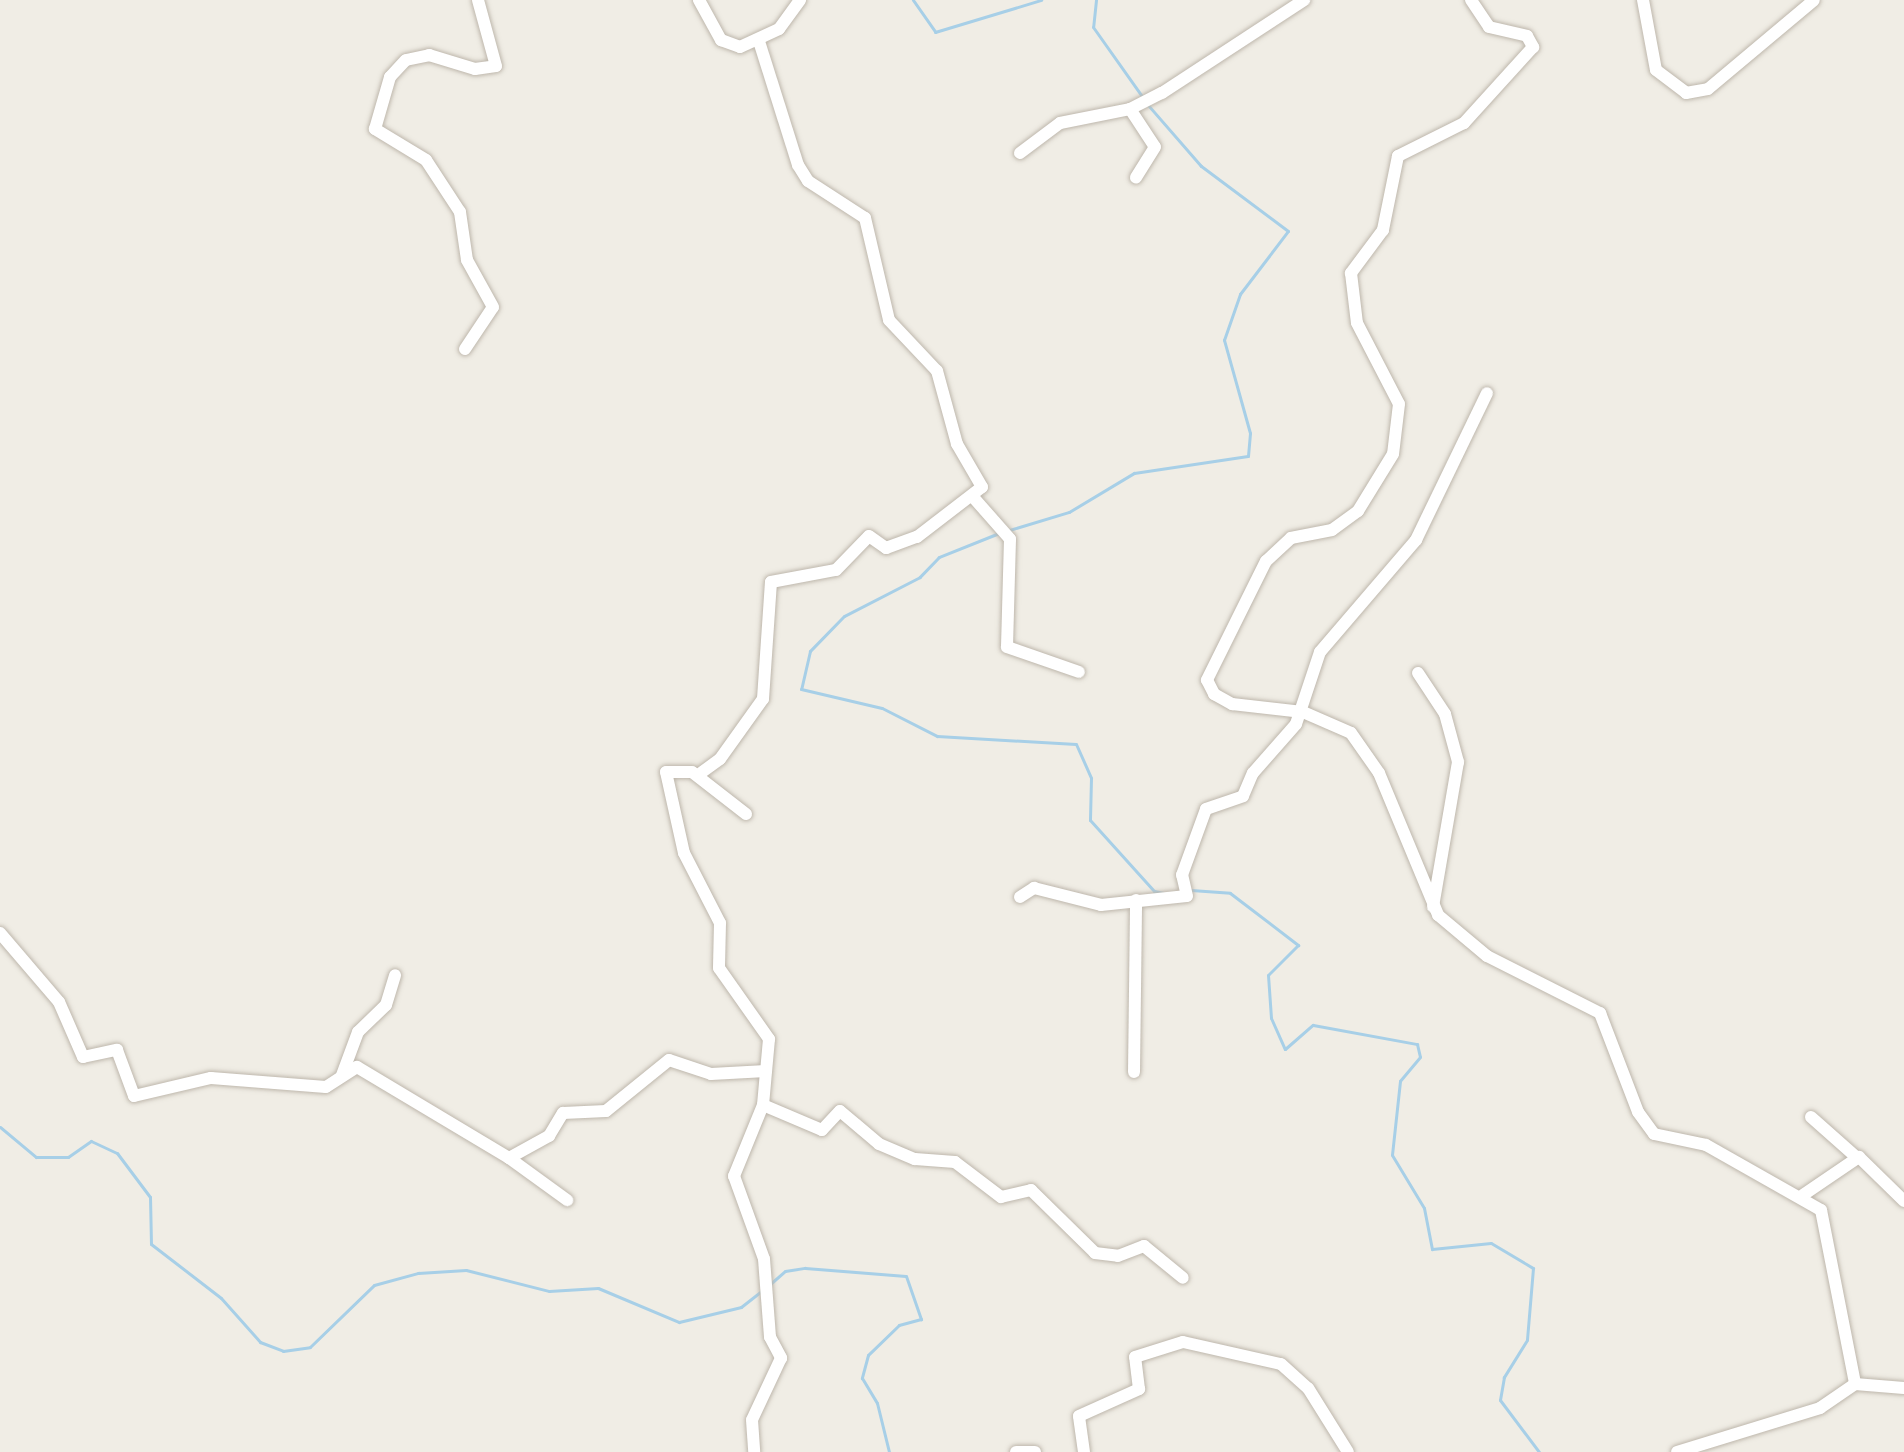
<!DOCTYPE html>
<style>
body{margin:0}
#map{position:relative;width:1904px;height:1452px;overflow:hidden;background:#f0ede5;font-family:Figtree,sans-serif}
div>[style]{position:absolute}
.stream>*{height:3px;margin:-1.5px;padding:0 1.5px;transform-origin:1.5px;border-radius:1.5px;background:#a7cfe7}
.roads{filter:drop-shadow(0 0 2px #beb7ac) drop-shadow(0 0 2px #beb7ac)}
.minor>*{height:12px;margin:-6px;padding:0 6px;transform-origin:6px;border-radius:6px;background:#fff}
span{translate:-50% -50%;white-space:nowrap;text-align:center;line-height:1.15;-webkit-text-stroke:6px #fff;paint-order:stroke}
</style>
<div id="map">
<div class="stream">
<div style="left:913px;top:0;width:39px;rotate:55deg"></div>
<div style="left:935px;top:32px;width:111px;rotate:-16.8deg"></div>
<div style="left:1096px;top:0;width:27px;rotate:96deg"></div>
<div style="left:1093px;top:27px;width:88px;rotate:54.7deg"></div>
<div style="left:1006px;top:531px;width:66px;rotate:-16.8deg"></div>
<div style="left:1069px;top:512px;width:76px;rotate:-31deg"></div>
<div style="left:1134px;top:473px;width:115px;rotate:-8.5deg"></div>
<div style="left:1248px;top:456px;width:23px;rotate:-85deg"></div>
<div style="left:1250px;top:433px;width:97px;rotate:-105.6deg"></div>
<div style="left:1224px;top:340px;width:49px;rotate:-70.8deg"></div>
<div style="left:1240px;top:294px;width:79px;rotate:-52.7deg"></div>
<div style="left:1288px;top:231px;width:109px;rotate:-143.2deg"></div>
<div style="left:1201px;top:166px;width:81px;rotate:-131deg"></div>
<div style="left:999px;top:533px;width:65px;rotate:158.2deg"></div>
<div style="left:939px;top:557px;width:28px;rotate:134deg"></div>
<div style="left:920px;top:577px;width:85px;rotate:152.8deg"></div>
<div style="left:844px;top:616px;width:49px;rotate:134.2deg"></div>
<div style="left:810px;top:651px;width:39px;rotate:103deg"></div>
<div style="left:801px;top:689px;width:83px;rotate:13.2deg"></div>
<div style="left:882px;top:708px;width:62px;rotate:27deg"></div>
<div style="left:937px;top:736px;width:139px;rotate:3.3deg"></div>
<div style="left:1076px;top:744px;width:37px;rotate:66deg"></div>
<div style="left:1091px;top:778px;width:42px;rotate:91.4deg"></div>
<div style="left:1090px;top:820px;width:96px;rotate:48deg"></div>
<div style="left:1154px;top:891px;width:10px;rotate:11deg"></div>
<div style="left:1191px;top:890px;width:39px;rotate:4deg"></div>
<div style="left:1230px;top:893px;width:86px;rotate:37.4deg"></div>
<div style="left:1298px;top:945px;width:42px;rotate:135deg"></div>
<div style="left:1268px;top:975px;width:43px;rotate:86deg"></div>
<div style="left:1271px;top:1018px;width:34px;rotate:66deg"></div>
<div style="left:1285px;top:1049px;width:37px;rotate:-41deg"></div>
<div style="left:1313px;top:1025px;width:106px;rotate:10.4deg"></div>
<div style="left:1417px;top:1044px;width:13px;rotate:77deg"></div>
<div style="left:1420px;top:1057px;width:31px;rotate:130deg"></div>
<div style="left:1400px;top:1081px;width:74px;rotate:96.2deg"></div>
<div style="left:1392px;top:1155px;width:62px;rotate:58.9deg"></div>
<div style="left:1424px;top:1208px;width:42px;rotate:79deg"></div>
<div style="left:1432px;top:1249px;width:59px;rotate:-5.8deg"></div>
<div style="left:1491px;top:1243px;width:49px;rotate:30.8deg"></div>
<div style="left:1533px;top:1268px;width:72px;rotate:94.8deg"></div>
<div style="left:1527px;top:1340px;width:44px;rotate:121.9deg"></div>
<div style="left:1504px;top:1377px;width:23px;rotate:100deg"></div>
<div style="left:1500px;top:1400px;width:65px;rotate:53.1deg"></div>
<div style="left:0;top:1127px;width:47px;rotate:39.8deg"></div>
<div style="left:36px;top:1157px;width:32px"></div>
<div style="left:68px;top:1157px;width:28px;rotate:-35deg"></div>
<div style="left:91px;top:1141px;width:29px;rotate:25deg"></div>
<div style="left:117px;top:1153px;width:55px;rotate:53.1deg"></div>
<div style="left:150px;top:1197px;width:47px;rotate:88.8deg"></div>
<div style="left:151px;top:1244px;width:88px;rotate:37.6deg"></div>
<div style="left:221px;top:1298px;width:59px;rotate:48.4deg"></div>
<div style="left:260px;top:1342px;width:25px;rotate:21deg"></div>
<div style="left:283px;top:1351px;width:27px;rotate:-8deg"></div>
<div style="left:310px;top:1347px;width:89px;rotate:-44.1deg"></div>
<div style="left:374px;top:1285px;width:46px;rotate:-15.3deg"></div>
<div style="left:418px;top:1273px;width:48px;rotate:-3.6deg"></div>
<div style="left:466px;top:1270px;width:86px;rotate:14.2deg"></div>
<div style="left:549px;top:1291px;width:49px;rotate:-3.5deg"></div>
<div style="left:598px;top:1288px;width:88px;rotate:22.8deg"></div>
<div style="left:679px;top:1322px;width:64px;rotate:-13.6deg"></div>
<div style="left:741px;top:1307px;width:28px;rotate:-38deg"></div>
<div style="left:769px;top:1285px;width:21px;rotate:-41deg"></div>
<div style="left:785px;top:1271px;width:20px;rotate:-9deg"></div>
<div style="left:805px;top:1268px;width:101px;rotate:4.5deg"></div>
<div style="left:906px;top:1276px;width:46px;rotate:70.8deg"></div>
<div style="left:921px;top:1319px;width:23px;rotate:165deg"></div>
<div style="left:899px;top:1325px;width:43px;rotate:135.9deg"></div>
<div style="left:868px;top:1355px;width:24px;rotate:105deg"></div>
<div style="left:862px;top:1378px;width:29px;rotate:59deg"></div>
<div style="left:877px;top:1403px;width:50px;rotate:76.2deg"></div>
</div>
<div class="roads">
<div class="minor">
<div style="left:699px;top:0;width:46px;rotate:61.2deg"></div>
<div style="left:721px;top:40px;width:20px;rotate:20deg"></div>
<div style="left:740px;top:47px;width:43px;rotate:-24.8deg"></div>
<div style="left:779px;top:29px;width:36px;rotate:-54deg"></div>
<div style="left:1471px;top:0;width:32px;rotate:56deg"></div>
<div style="left:1489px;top:27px;width:39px;rotate:13deg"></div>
<div style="left:1527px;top:36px;width:13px;rotate:61deg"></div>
<div style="left:1533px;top:47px;width:103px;rotate:132.2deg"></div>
<div style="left:1464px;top:123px;width:74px;rotate:153.4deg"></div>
<div style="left:1398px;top:156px;width:76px;rotate:101.5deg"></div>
<div style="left:1383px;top:230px;width:54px;rotate:126.7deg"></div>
<div style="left:1351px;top:273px;width:50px;rotate:83.2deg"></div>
<div style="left:1357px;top:323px;width:91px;rotate:62.6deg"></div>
<div style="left:1399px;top:404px;width:50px;rotate:96.8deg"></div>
<div style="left:1393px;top:454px;width:67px;rotate:121.6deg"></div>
<div style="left:1358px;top:511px;width:32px;rotate:144deg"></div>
<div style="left:1332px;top:530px;width:42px;rotate:169deg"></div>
<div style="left:1291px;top:538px;width:34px;rotate:137deg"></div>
<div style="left:1266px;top:561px;width:133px;rotate:116.4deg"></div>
<div style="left:1207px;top:680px;width:16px;rotate:63deg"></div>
<div style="left:1214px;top:694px;width:21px;rotate:29deg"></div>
<div style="left:1232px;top:704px;width:71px;rotate:6.4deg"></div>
<div style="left:1303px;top:712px;width:52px;rotate:23.6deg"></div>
<div style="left:1351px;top:733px;width:49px;rotate:55deg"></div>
<div style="left:1379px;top:773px;width:154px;rotate:67.4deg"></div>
<div style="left:1438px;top:915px;width:64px;rotate:39.9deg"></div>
<div style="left:1487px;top:956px;width:127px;rotate:26.8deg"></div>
<div style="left:1600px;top:1013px;width:106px;rotate:69deg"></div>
<div style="left:1638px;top:1112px;width:27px;rotate:54deg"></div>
<div style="left:1654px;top:1134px;width:53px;rotate:11.9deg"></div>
<div style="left:1706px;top:1145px;width:132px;rotate:29.5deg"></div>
<div style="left:1821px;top:1210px;width:177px;rotate:78.9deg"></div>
<div style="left:1643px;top:0;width:71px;rotate:79.5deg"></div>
<div style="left:1656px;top:70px;width:38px;rotate:37deg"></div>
<div style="left:1686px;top:93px;width:22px;rotate:-10deg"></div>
<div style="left:1708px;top:89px;width:138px;rotate:-40deg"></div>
<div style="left:1130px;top:109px;width:45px;rotate:56.7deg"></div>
<div style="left:1155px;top:147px;width:36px;rotate:122deg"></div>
<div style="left:1020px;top:153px;width:50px;rotate:-36.9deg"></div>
<div style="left:1060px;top:123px;width:71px;rotate:-11.3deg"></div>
<div style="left:1130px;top:109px;width:36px;rotate:-27deg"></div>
<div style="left:1162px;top:93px;width:170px;rotate:-33.2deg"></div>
<div style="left:465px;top:349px;width:50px;rotate:-56.3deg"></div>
<div style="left:493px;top:307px;width:54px;rotate:-119deg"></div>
<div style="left:467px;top:260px;width:49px;rotate:-98.3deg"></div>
<div style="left:460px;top:212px;width:62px;rotate:-123.2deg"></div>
<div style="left:426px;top:160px;width:60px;rotate:-148.7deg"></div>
<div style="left:375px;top:129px;width:54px;rotate:-73.9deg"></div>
<div style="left:390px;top:77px;width:23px;rotate:-47deg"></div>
<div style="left:406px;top:60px;width:24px;rotate:-12deg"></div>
<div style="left:429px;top:55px;width:48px;rotate:16.9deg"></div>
<div style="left:475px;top:69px;width:21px;rotate:-8deg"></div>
<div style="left:496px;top:66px;width:68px;rotate:-105.3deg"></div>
<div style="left:973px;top:497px;width:56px;rotate:48.6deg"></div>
<div style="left:1010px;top:539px;width:108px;rotate:91.6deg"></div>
<div style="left:1007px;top:647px;width:76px;rotate:19.1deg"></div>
<div style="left:1418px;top:673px;width:49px;rotate:56.6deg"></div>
<div style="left:1445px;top:714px;width:50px;rotate:74.8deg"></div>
<div style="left:1458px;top:762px;width:147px;rotate:99.8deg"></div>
<div style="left:698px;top:775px;width:27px;rotate:-36deg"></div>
<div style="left:720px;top:759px;width:74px;rotate:-54.4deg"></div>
<div style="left:763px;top:699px;width:117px;rotate:-86.1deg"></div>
<div style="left:771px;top:582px;width:66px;rotate:-10.5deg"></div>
<div style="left:836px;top:570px;width:47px;rotate:-45.9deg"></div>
<div style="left:869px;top:536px;width:21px;rotate:35deg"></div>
<div style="left:886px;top:548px;width:33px;rotate:-20deg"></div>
<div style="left:917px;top:537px;width:82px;rotate:-37.6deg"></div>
<div style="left:982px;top:487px;width:50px;rotate:-120.2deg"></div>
<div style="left:957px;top:444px;width:76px;rotate:-105.3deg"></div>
<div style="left:937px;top:371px;width:70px;rotate:-133.3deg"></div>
<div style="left:889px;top:320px;width:105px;rotate:-103.2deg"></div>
<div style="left:865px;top:218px;width:68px;rotate:-147deg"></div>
<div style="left:808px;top:181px;width:19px;rotate:-122deg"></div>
<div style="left:798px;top:165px;width:130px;rotate:-107.5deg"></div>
<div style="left:746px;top:814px;width:68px;rotate:-142.1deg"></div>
<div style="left:692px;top:772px;width:26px;rotate:180deg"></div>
<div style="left:666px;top:772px;width:83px;rotate:77.5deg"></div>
<div style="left:684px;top:853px;width:79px;rotate:62.8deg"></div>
<div style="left:720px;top:923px;width:45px;rotate:91.3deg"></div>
<div style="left:719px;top:968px;width:87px;rotate:54.8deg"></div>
<div style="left:769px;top:1039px;width:66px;rotate:95.2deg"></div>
<div style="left:763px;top:1105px;width:77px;rotate:112.2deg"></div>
<div style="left:734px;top:1176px;width:88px;rotate:70.1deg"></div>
<div style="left:764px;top:1259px;width:78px;rotate:85.6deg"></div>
<div style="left:770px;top:1337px;width:24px;rotate:62deg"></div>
<div style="left:781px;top:1358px;width:68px;rotate:115.1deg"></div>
<div style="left:752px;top:1420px;width:32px;rotate:86deg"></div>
<div style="left:1020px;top:897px;width:17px;rotate:-33deg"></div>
<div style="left:1034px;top:888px;width:69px;rotate:14.2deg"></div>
<div style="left:1101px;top:905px;width:86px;rotate:-6deg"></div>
<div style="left:1187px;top:896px;width:22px;rotate:-103deg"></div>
<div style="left:1182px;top:875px;width:70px;rotate:-70deg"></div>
<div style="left:1206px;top:809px;width:39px;rotate:-19deg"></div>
<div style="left:1243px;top:796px;width:25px;rotate:-67deg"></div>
<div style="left:1253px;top:773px;width:65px;rotate:-48.7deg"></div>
<div style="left:1296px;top:724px;width:76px;rotate:-71.6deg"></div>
<div style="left:1320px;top:652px;width:148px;rotate:-49.4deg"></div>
<div style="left:1416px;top:540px;width:163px;rotate:-64.2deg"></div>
<div style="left:0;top:933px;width:91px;rotate:49.5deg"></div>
<div style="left:59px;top:1002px;width:60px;rotate:66.4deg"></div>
<div style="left:83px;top:1057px;width:35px;rotate:-12deg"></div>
<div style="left:117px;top:1050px;width:49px;rotate:69.7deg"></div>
<div style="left:134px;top:1096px;width:79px;rotate:-13.2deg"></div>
<div style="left:211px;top:1078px;width:115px;rotate:4.5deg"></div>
<div style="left:326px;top:1087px;width:37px;rotate:-33deg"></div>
<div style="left:357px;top:1067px;width:177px;rotate:30.9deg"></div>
<div style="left:509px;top:1158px;width:46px;rotate:-28.8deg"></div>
<div style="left:549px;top:1136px;width:27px;rotate:-59deg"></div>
<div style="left:563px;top:1113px;width:43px;rotate:-2.7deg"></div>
<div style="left:606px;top:1111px;width:81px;rotate:-39deg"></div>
<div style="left:669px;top:1060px;width:44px;rotate:18.4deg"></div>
<div style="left:711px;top:1074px;width:55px;rotate:-3.1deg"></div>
<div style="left:1134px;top:1072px;width:172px;rotate:-89.3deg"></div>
<div style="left:342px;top:1075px;width:46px;rotate:-69.6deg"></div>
<div style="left:358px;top:1032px;width:39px;rotate:-44deg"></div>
<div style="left:386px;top:1005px;width:31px;rotate:-73deg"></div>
<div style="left:763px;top:1105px;width:64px;rotate:23deg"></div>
<div style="left:822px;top:1130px;width:26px;rotate:-47deg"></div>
<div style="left:840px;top:1111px;width:51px;rotate:40.2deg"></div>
<div style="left:879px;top:1144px;width:39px;rotate:23deg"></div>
<div style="left:915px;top:1159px;width:40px;rotate:4.3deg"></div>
<div style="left:955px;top:1162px;width:58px;rotate:37.3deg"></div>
<div style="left:1001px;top:1197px;width:31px;rotate:-13deg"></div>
<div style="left:1031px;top:1190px;width:90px;rotate:44.5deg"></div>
<div style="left:1095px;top:1253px;width:23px;rotate:7deg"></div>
<div style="left:1118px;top:1256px;width:28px;rotate:-21deg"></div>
<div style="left:1144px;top:1246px;width:50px;rotate:39.4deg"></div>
<div style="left:1811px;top:1117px;width:60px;rotate:41.6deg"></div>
<div style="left:509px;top:1158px;width:72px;rotate:35.9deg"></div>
<div style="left:1803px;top:1195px;width:68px;rotate:-34.2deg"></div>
<div style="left:1859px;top:1157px;width:63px;rotate:44.4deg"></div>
<div style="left:1016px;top:1452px;width:19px"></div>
<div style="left:1084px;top:1452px;width:36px;rotate:-98deg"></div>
<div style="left:1079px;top:1416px;width:66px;rotate:-24.2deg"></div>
<div style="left:1139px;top:1389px;width:32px;rotate:-97deg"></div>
<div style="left:1135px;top:1357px;width:50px;rotate:-17.4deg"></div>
<div style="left:1183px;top:1342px;width:100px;rotate:12.7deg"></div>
<div style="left:1281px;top:1364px;width:36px;rotate:42deg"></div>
<div style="left:1308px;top:1388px;width:75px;rotate:58deg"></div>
<div style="left:1677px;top:1452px;width:150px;rotate:-17.1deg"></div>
<div style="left:1820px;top:1408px;width:42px;rotate:-34.4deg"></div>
<div style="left:1855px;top:1384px;width:49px;rotate:4.7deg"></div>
</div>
</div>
</div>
